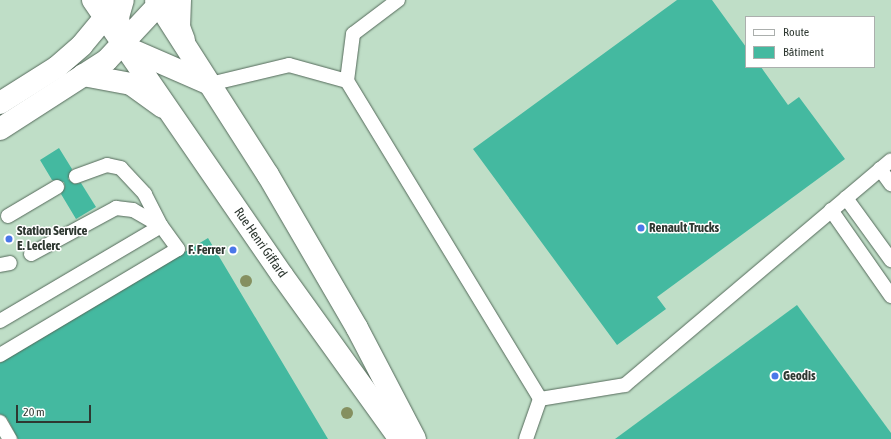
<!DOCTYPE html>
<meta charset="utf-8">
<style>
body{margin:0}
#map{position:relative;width:891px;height:439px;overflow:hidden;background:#cfe7d5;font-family:"Asap Condensed",sans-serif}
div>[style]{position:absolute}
.built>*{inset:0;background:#bfdec7}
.building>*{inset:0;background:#44b9a0}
.roads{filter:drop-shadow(0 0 1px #54695a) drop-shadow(0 0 1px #54695a)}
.lane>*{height:14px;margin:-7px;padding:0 7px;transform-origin:7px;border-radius:7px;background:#fff}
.street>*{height:22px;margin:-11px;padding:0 11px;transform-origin:11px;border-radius:11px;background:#fff}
.secondary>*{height:22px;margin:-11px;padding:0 11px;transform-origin:11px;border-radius:11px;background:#fff}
.trees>*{width:12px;height:12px;margin:-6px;border-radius:50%;background:#859060}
.dots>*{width:11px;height:11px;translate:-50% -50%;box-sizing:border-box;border:2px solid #fff;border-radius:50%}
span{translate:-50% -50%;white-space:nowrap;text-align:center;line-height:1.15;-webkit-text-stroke:3px #fff;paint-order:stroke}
.poi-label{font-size:13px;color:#2e3831;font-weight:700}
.left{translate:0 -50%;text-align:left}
.right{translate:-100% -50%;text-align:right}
.street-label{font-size:13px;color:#2e3831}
.legend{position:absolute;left:745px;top:16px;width:130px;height:52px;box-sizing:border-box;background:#fff;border:1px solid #abafad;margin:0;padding:5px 7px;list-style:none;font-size:12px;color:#2e3831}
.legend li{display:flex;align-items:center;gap:8px;height:20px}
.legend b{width:20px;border:1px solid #abafad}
.scale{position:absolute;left:16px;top:405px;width:75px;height:18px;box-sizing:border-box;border:2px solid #2e3831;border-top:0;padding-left:5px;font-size:12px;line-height:14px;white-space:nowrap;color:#2e3831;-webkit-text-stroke:3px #fff;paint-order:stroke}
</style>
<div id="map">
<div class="built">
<div style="clip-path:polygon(evenodd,0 0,891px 0,891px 439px,0 439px,0 0,746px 17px,874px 17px,874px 67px,746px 67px,746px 17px)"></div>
</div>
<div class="building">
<div style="clip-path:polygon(677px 0,712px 0,746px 47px,746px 67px,761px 67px,788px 105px,799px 97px,845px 159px,657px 297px,666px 309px,617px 345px,473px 149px)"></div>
<div style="clip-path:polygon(59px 148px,72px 169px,68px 179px,74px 184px,81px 183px,96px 207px,76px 219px,61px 194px,65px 187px,64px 182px,52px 180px,40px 160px)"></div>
<div style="clip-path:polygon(208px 238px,328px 439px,18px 439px,7px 418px,0 414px,0 363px)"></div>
<div style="clip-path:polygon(797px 305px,891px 433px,891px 439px,615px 439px)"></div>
</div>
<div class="roads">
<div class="lane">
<div style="left:398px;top:0;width:56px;rotate:142.9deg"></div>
<div style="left:353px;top:34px;width:47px;rotate:97.3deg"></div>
<div style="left:347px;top:81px;width:372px;rotate:58.7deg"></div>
<div style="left:540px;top:399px;width:42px;rotate:109.3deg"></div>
<div style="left:210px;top:84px;width:81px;rotate:-13.5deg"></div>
<div style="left:289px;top:65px;width:60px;rotate:15.4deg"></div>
<div style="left:880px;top:169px;width:19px;rotate:54deg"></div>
<div style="left:846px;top:198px;width:77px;rotate:54deg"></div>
<div style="left:831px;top:210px;width:105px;rotate:55.1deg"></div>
<div style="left:8px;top:216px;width:57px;rotate:-30.6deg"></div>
<div style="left:31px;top:254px;width:97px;rotate:-28.4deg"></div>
<div style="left:116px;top:208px;width:17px;rotate:7deg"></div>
<div style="left:133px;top:210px;width:32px;rotate:30deg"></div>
<div style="left:0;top:265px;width:10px;rotate:-11deg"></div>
<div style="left:0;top:321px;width:187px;rotate:-30.5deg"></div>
<div style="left:0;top:355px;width:207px;rotate:-30.8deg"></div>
<div style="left:178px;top:249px;width:29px;rotate:-126deg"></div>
<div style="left:161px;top:226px;width:36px;rotate:-117deg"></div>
<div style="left:145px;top:194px;width:35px;rotate:-133deg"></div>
<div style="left:121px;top:168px;width:14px;rotate:-168deg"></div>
<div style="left:107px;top:165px;width:33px;rotate:160deg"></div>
<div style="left:540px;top:399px;width:86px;rotate:-9.4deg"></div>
<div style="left:625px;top:385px;width:348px;rotate:-40.2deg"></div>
<div style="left:0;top:422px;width:20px;rotate:60deg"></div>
</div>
<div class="street">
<div style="left:83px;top:75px;width:49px;rotate:10.6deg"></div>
<div style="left:131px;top:84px;width:39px;rotate:36deg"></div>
<div style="left:0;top:103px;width:67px;rotate:-32.3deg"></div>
<div style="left:57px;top:67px;width:33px;rotate:-41deg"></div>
<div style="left:82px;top:45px;width:53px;rotate:-50.3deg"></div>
<div style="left:0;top:129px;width:127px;rotate:-32.8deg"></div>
<div style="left:107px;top:60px;width:82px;rotate:-47deg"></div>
</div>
<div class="secondary">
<div style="left:93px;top:0;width:334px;rotate:55.5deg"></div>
<div style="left:282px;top:275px;width:202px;rotate:54.3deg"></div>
<div style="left:156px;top:0;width:208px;rotate:57.4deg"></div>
<div style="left:268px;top:175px;width:177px;rotate:59.8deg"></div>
<div style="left:357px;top:328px;width:125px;rotate:62.4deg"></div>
<div style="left:180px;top:0;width:27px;rotate:92deg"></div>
<div style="left:179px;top:27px;width:14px;rotate:69deg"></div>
<div style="left:121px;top:41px;width:24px;rotate:-97deg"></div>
<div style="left:118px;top:17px;width:18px;rotate:-74deg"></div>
<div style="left:125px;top:47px;width:93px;rotate:23.5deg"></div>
</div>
</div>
<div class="trees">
<div style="left:246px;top:281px"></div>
<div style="left:347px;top:413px"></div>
</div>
<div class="dots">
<div style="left:641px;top:228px;background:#4a77e9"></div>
<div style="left:9px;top:239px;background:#4a77e9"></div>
<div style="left:233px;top:250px;background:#4a77e9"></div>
<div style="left:775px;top:376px;background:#4a77e9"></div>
</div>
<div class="poi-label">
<span class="left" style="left:649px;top:228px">Renault Trucks</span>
<span class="left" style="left:17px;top:239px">Station Service<br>E. Leclerc</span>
<span class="right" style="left:225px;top:250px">F. Ferrer</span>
<span class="left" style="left:783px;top:376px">Geodis</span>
</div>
<div class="street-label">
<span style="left:260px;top:243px;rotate:55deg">Rue Henri Giffard</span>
</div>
<ul class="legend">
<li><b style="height:5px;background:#fff"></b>Route</li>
<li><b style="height:11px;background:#44b9a0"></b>Bâtiment</li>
</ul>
<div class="scale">20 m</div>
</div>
